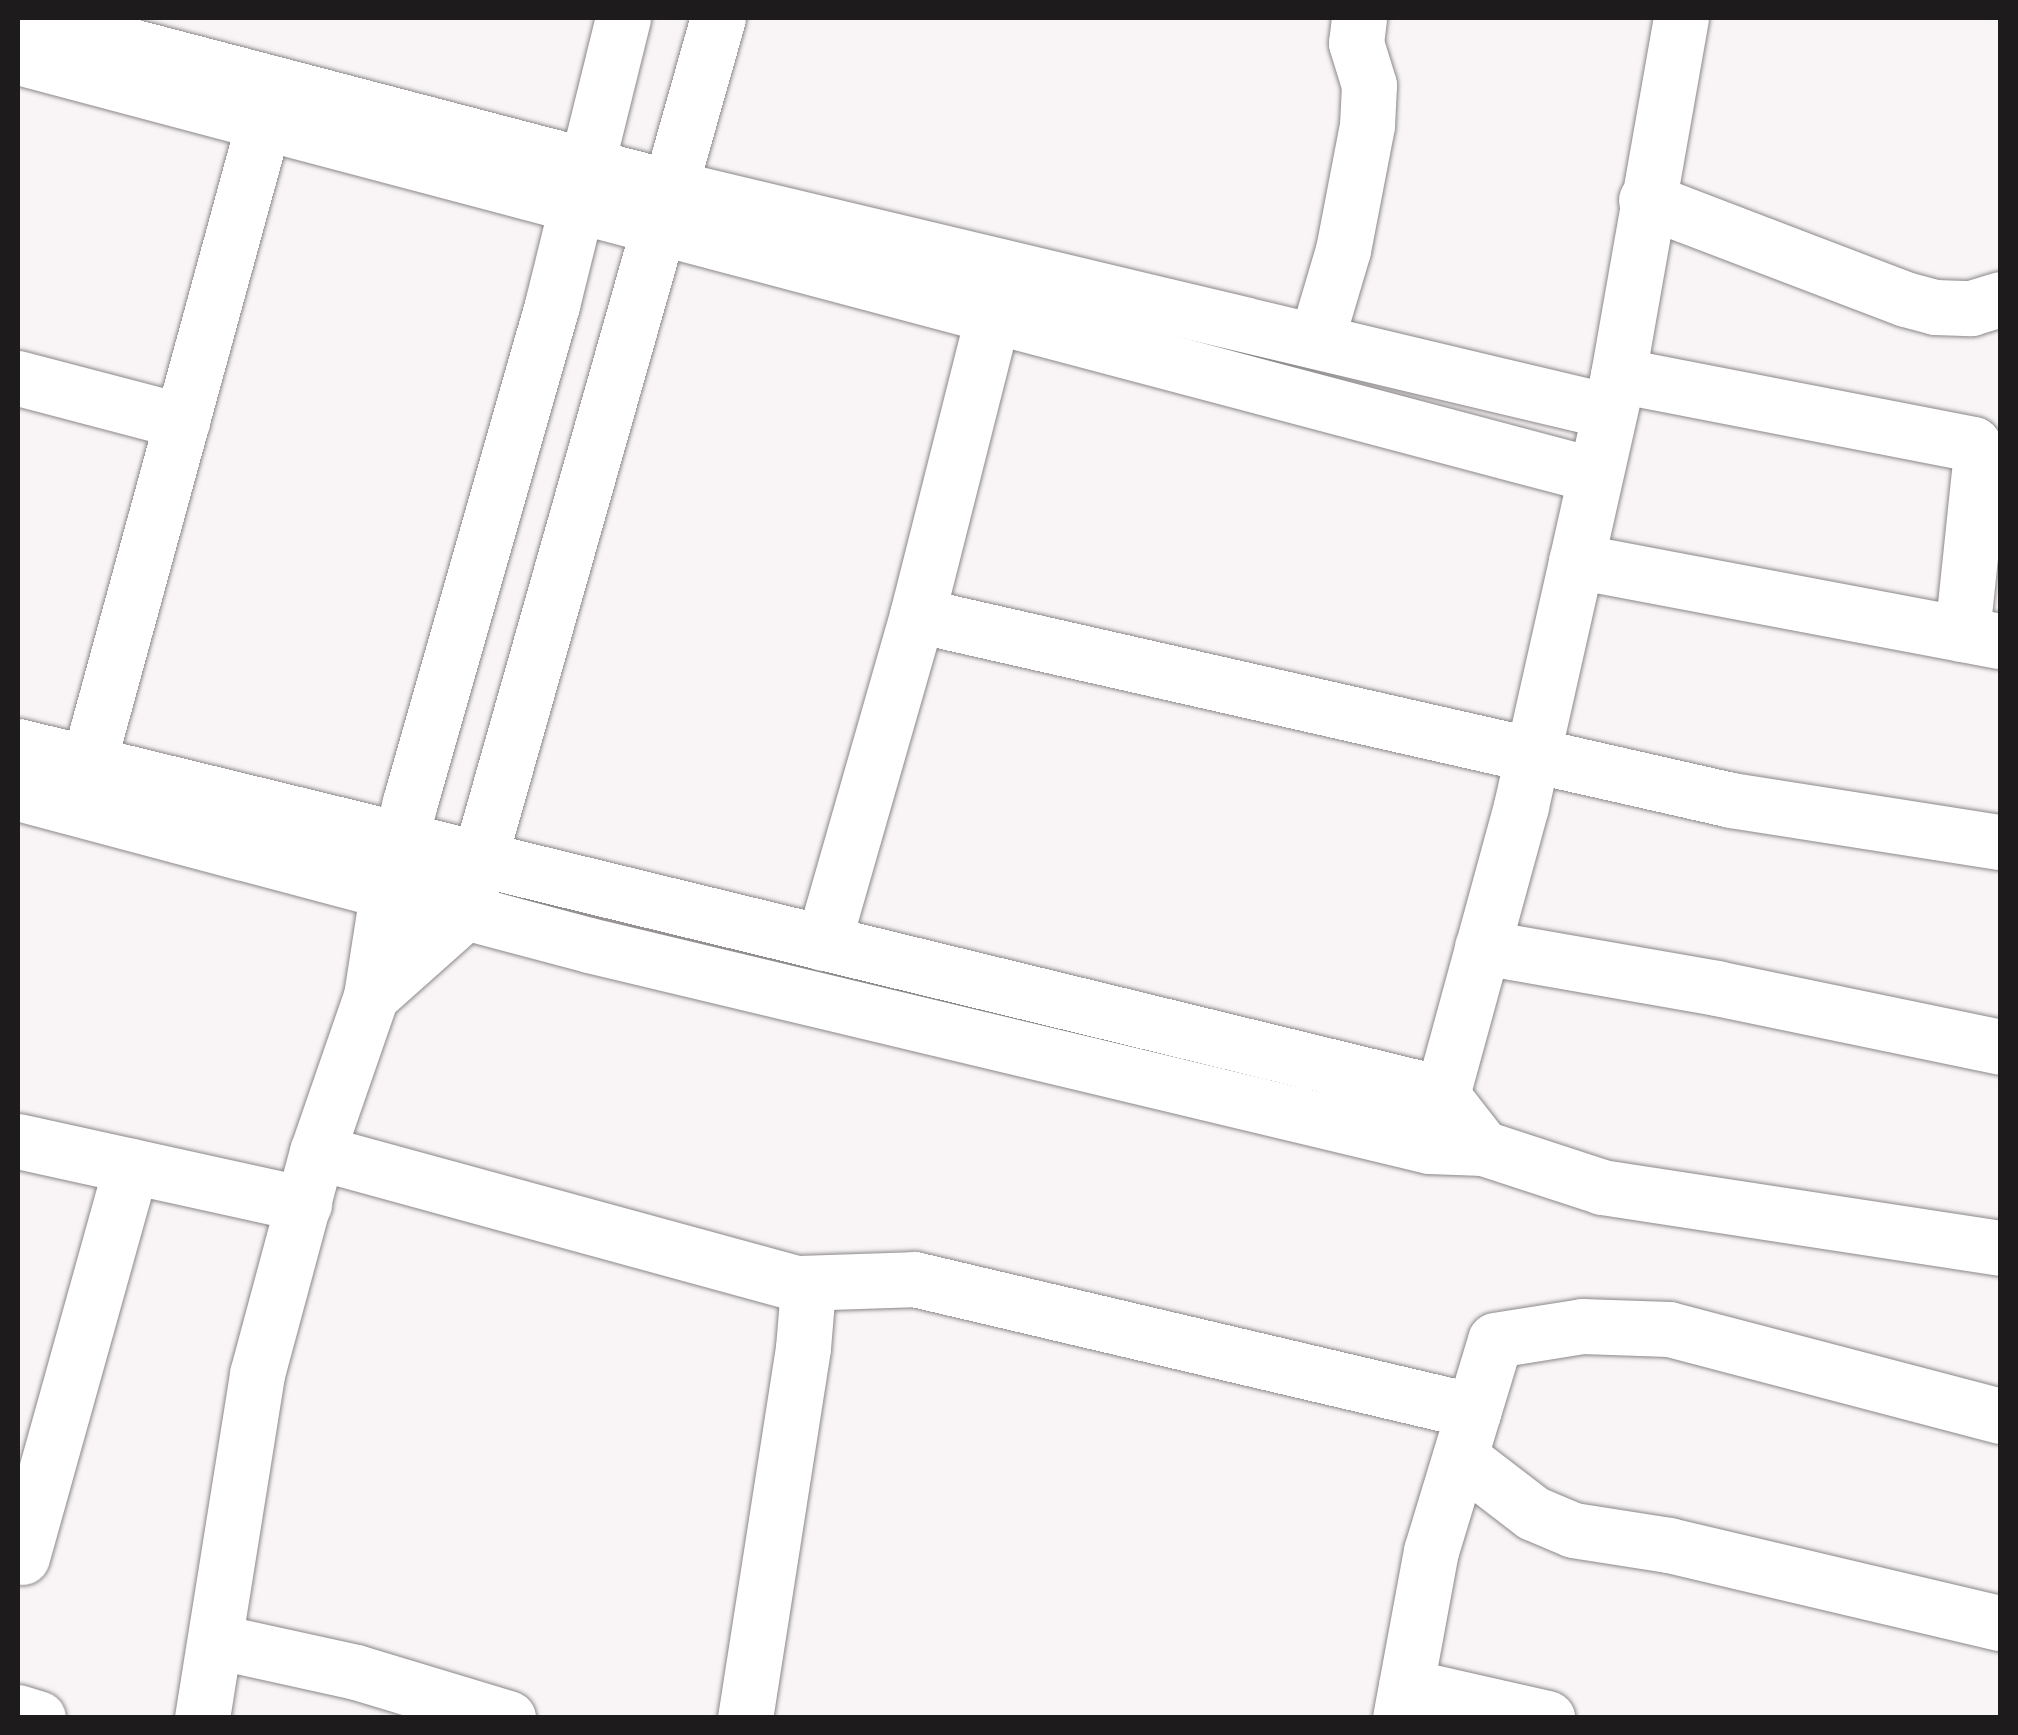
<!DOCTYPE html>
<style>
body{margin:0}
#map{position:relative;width:2018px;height:1735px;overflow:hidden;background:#f9f5f6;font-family:"Exo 2",sans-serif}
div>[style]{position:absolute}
.roads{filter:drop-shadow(0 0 2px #8b8788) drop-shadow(0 0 2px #8b8788)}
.minor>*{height:55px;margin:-27.5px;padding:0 27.5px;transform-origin:27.5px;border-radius:27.5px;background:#fff}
span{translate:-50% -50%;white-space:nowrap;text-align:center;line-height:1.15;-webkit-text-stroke:8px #fff;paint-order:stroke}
.frame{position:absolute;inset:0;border:20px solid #1d1b1c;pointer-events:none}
</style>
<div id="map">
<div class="roads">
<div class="minor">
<div style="left:24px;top:18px;width:671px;rotate:14.68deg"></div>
<div style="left:673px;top:188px;width:961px;rotate:13.41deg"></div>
<div style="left:18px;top:57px;width:1630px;rotate:14.85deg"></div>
<div style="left:1646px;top:200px;width:277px;rotate:20.9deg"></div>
<div style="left:1905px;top:299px;width:31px;rotate:15deg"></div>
<div style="left:1935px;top:307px;width:36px;rotate:2deg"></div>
<div style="left:1971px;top:308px;width:30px;rotate:-17deg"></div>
<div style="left:1316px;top:341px;width:95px;rotate:-73.5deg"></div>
<div style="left:1343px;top:250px;width:127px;rotate:-79.1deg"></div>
<div style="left:1367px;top:125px;width:40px;rotate:-87.1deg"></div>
<div style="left:1369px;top:85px;width:44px;rotate:-107.2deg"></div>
<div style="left:1356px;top:43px;width:25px;rotate:-83deg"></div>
<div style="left:1618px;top:375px;width:362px;rotate:11deg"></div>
<div style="left:1973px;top:444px;width:19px;rotate:69deg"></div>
<div style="left:1980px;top:462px;width:173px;rotate:96deg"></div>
<div style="left:18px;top:378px;width:170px;rotate:14.7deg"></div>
<div style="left:1576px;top:561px;width:431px;rotate:10.7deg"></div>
<div style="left:917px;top:615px;width:835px;rotate:12.8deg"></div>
<div style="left:1731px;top:800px;width:272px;rotate:8.9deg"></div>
<div style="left:18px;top:746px;width:1464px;rotate:13.71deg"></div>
<div style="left:1440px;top:1093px;width:70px;rotate:52deg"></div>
<div style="left:1483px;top:1148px;width:54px;rotate:-177.9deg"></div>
<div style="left:1429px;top:1146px;width:864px;rotate:-166.54deg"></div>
<div style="left:589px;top:945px;width:591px;rotate:-165.09deg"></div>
<div style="left:88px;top:764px;width:667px;rotate:-74.69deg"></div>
<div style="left:823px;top:943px;width:341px;rotate:-74deg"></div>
<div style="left:917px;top:615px;width:346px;rotate:-75.8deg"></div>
<div style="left:1482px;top:947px;width:238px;rotate:9.9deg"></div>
<div style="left:1716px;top:988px;width:290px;rotate:11.7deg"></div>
<div style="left:371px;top:996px;width:125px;rotate:-41.7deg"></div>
<div style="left:464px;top:913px;width:930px;rotate:-74.16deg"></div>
<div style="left:1433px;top:1128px;width:334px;rotate:-74.7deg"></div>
<div style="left:1521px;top:806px;width:442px;rotate:-77.3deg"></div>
<div style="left:1618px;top:375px;width:363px;rotate:-80deg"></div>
<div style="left:18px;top:1141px;width:293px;rotate:12.4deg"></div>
<div style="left:1483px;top:1148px;width:125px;rotate:18.1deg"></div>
<div style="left:1602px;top:1187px;width:403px;rotate:8.7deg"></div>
<div style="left:317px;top:1152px;width:497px;rotate:15.3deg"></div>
<div style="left:796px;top:1283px;width:20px;rotate:57deg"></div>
<div style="left:807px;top:1300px;width:48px;rotate:94.8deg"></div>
<div style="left:803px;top:1348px;width:375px;rotate:98.9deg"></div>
<div style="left:796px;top:1283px;width:118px;rotate:-1.9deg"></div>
<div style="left:914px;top:1279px;width:575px;rotate:13.26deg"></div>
<div style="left:1460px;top:1457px;width:92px;rotate:37.5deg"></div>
<div style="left:1533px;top:1513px;width:43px;rotate:23deg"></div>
<div style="left:1573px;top:1530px;width:97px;rotate:8.9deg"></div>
<div style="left:1669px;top:1545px;width:340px;rotate:13.3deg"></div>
<div style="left:22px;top:1557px;width:406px;rotate:-74.4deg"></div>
<div style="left:215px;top:1641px;width:144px;rotate:12.4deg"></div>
<div style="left:356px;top:1672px;width:159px;rotate:16.8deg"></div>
<div style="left:1406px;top:1686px;width:145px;rotate:12.8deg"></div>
<div style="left:18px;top:1712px;width:21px;rotate:17deg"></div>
<div style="left:202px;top:1718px;width:348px;rotate:-80.9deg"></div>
<div style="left:257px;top:1374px;width:230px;rotate:-74.9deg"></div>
<div style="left:317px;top:1152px;width:165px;rotate:-70.9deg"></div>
<div style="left:371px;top:996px;width:103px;rotate:-81.1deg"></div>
<div style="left:387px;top:894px;width:95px;rotate:-76deg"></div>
<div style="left:410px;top:802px;width:517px;rotate:-74.05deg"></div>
<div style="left:552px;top:305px;width:296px;rotate:-76.1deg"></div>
<div style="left:1400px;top:1718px;width:170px;rotate:-79.5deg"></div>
<div style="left:1431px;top:1551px;width:220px;rotate:-73.1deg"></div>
<div style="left:1495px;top:1340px;width:88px;rotate:-9.1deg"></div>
<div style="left:1582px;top:1326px;width:87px;rotate:2deg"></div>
<div style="left:1669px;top:1329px;width:342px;rotate:14.7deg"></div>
</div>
</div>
<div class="frame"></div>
</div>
